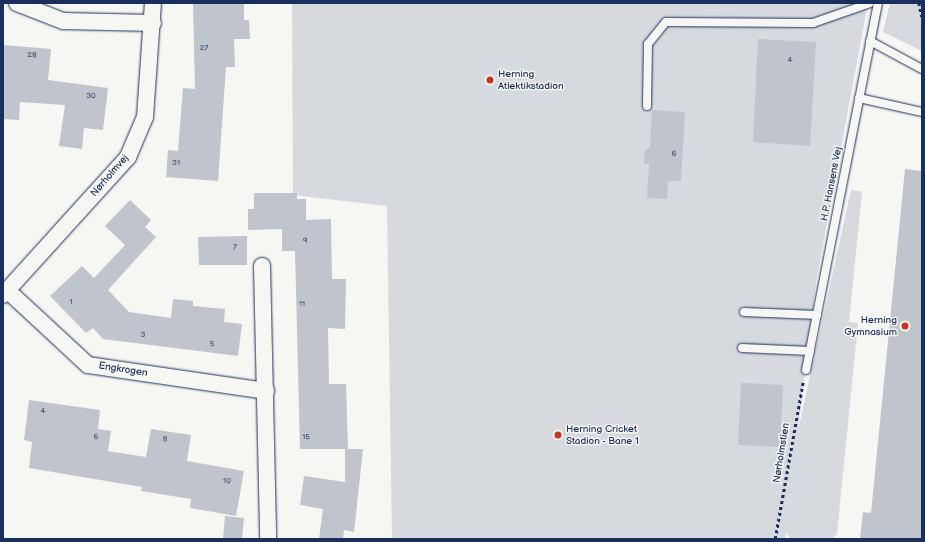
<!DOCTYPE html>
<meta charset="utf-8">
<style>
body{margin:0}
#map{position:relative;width:925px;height:542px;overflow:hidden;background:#f6f6f2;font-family:"Balsamiq Sans",sans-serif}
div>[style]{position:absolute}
.green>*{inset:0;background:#d6d9dd}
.building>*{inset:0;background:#c0c4cd}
.path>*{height:2.5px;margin-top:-1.25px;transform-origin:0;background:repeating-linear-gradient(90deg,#1b2f5e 0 3px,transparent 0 6px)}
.roads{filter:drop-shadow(0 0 1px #1b2f5e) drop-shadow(0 0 1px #1b2f5e)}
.service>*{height:8px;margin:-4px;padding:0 4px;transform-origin:4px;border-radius:4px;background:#f6f6f2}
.minor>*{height:16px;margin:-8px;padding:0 8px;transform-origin:8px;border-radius:8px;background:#f6f6f2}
.dots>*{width:11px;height:11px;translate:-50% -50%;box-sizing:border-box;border:2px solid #f6f6f2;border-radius:50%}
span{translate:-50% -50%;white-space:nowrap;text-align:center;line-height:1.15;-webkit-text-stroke:3px #f6f6f2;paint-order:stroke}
.number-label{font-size:8px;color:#44547a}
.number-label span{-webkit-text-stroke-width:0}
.poi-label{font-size:10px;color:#1b2f5e}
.left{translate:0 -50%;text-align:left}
.right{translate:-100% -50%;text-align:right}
.street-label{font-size:10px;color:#1b2f5e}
.frame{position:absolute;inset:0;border:4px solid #1b2f5e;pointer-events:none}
</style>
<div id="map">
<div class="green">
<div style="clip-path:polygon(292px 3px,868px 3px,816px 282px,798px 431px,851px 190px,862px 192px,849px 322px,858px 323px,837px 534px,832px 539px,791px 539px,786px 533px,785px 539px,392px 539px,387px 206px,293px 195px)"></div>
<div style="clip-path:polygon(890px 3px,922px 3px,922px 51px,883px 32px)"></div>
</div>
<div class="building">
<div style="clip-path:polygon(193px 3px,244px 3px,244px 20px,249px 20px,250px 39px,234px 39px,235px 67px,226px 67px,218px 181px,166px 177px,168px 150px,178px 151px,183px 88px,195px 89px)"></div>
<div style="clip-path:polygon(758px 39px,816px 42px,810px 146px,753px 142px)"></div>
<div style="clip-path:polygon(3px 45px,51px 49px,48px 80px,108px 88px,103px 130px,84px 128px,82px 149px,59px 146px,65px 105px,20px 102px,19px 120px,3px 119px)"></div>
<div style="clip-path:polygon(652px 110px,685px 112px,681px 181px,668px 181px,667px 199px,647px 198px,649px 164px,644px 164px,645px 151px,650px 147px)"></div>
<div style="clip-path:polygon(905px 169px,922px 171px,922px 539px,860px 539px,863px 512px,871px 513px)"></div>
<div style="clip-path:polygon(254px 193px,297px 193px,297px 199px,306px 199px,306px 220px,331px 219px,332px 279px,346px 279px,345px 329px,328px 328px,329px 384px,346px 384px,348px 449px,300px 449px,295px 251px,282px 251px,282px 229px,248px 230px,248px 209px,254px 209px)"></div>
<div style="clip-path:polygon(130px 200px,151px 220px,145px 227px,156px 237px,108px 290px,129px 312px,171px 318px,173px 299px,193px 301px,193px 306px,225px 309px,224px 322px,242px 324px,238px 356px,103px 339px,93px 328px,86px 333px,50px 296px,82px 266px,94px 278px,125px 245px,105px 226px)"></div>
<div style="clip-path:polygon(247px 236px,247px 265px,199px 265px,198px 237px)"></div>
<div style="clip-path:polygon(741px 383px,783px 385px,780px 447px,738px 445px)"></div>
<div style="clip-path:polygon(29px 400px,100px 410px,98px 429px,111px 431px,108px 451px,146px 457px,151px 429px,191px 435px,187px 461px,244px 471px,236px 516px,190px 508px,191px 499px,141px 491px,142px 487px,29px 468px,32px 442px,24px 440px)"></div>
<div style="clip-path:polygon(345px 449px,363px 449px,354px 532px,344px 530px,343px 539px,319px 539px,323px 509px,300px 505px,304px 476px,345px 482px)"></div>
<div style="clip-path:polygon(225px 516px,244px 518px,242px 539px,223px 539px)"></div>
</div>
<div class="path">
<div style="left:919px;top:3px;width:14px;rotate:78deg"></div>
<div style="left:775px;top:539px;width:159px;rotate:-79.9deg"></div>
</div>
<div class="roads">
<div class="service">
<div style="left:870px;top:41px;width:59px;rotate:28.3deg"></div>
<div style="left:859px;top:98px;width:65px;rotate:12.5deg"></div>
<div style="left:647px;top:106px;width:62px;rotate:-89.1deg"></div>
<div style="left:648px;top:44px;width:28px;rotate:-51deg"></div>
<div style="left:666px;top:22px;width:147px;rotate:0.4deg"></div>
<div style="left:813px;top:23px;width:60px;rotate:-19.3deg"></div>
<div style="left:744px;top:312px;width:73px;rotate:2.4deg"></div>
<div style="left:742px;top:348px;width:68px;rotate:2.5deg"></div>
<div style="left:806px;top:370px;width:374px;rotate:-78.9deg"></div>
</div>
<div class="minor">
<div style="left:17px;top:3px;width:49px;rotate:21.4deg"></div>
<div style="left:63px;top:21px;width:90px;rotate:1.3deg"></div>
<div style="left:262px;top:266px;width:273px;rotate:88.7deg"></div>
<div style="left:8px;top:291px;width:109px;rotate:42.8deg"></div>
<div style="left:88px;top:365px;width:180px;rotate:8.3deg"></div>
<div style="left:3px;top:295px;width:186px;rotate:-47.8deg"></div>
<div style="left:128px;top:157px;width:43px;rotate:-67deg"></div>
<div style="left:145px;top:117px;width:114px;rotate:-86deg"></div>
</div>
</div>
<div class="dots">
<div style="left:490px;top:80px;background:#c8321e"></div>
<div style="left:905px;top:326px;background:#c8321e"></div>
<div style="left:558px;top:435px;background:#c8321e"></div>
</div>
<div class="number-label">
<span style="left:204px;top:48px">27</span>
<span style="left:32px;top:55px">28</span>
<span style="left:790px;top:60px">4</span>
<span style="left:91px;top:96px">30</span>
<span style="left:674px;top:154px">6</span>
<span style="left:176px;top:163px">31</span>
<span style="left:305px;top:241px">9</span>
<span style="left:235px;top:247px">7</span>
<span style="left:71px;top:302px">1</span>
<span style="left:302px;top:304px">11</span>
<span style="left:143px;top:335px">3</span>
<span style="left:212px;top:344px">5</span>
<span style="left:43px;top:411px">4</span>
<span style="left:96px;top:437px">6</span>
<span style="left:306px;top:437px">15</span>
<span style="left:165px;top:439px">8</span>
<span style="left:227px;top:481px">10</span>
</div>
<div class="poi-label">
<span class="left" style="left:498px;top:80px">Herning<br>Atlektikstadion</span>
<span class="right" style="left:897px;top:326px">Herning<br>Gymnasium</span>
<span class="left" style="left:566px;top:435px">Herning Cricket<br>Stadion - Bane 1</span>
</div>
<div class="street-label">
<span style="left:110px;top:176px;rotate:-49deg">Nørholmvej</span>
<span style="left:832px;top:184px;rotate:-79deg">H.P. Hansens Vej</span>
<span style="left:123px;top:370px;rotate:9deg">Engkrogen</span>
<span style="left:782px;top:453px;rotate:-81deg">Nørholmstien</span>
</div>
<div class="frame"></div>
</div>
